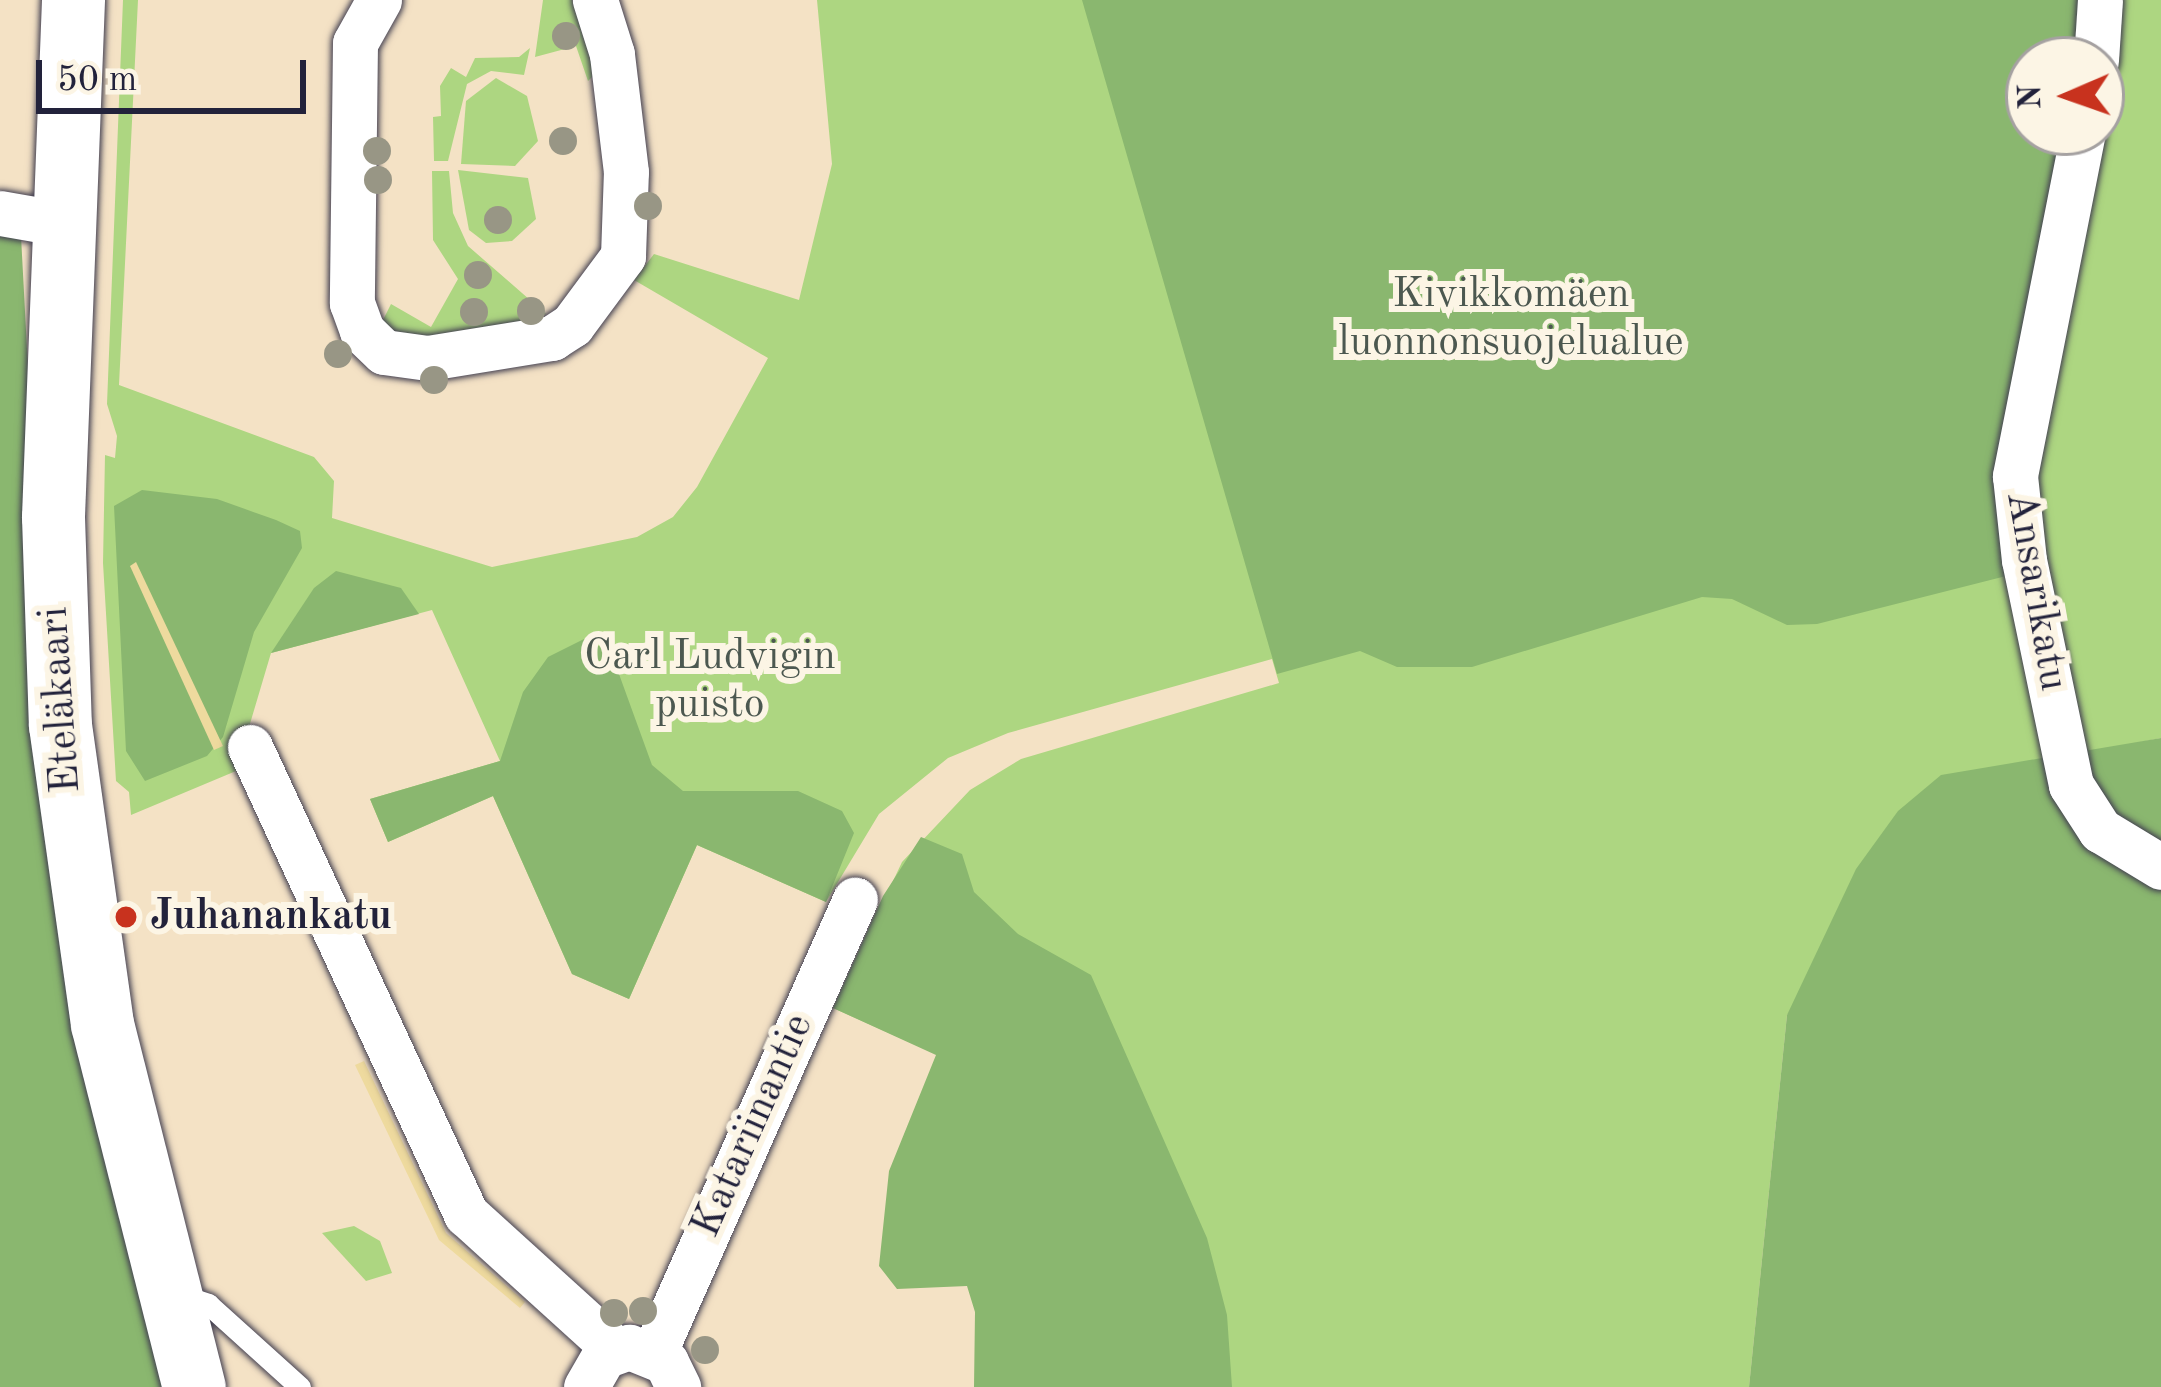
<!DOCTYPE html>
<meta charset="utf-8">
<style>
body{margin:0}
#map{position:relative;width:2161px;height:1387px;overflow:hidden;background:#f4e2c5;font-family:"Old Standard TT",serif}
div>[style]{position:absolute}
.green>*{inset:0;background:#add681}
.forest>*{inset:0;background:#8ab76f}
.sand>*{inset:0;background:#eeda9e}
.roads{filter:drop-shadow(0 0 3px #423f50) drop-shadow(0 0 3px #423f50)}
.lane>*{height:21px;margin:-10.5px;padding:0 10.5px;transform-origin:10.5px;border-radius:10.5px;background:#fff}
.street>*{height:45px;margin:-22.5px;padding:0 22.5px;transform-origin:22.5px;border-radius:22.5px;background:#fff}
.secondary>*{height:63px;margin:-31.5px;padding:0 31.5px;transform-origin:31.5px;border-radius:31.5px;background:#fff}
.trees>*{width:28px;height:28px;margin:-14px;border-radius:50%;background:#989685}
.dots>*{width:33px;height:33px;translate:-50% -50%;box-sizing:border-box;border:6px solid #fcf5e5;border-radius:50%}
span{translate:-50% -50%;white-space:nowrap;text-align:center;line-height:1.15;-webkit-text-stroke:12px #fcf5e5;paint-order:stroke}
.park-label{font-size:42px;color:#4c5850}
.street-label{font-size:42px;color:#22223b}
.poi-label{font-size:42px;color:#22223b;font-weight:700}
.left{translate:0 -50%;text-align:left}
.north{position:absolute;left:2005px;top:36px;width:120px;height:120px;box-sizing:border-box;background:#fcf5e5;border:3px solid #a5a1a1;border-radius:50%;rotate:268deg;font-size:33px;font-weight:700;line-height:48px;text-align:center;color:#22223b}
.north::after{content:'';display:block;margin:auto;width:42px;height:54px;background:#c8321e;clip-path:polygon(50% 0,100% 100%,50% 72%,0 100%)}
.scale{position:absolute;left:36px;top:60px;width:270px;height:54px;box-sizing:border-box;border:6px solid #22223b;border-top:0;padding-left:15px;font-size:36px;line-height:42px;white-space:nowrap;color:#22223b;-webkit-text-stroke:9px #fcf5e5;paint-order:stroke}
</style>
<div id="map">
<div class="green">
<div style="clip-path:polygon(123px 0,138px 0,119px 385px,314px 457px,334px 481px,332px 518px,492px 567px,637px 537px,673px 517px,697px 487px,768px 358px,634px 280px,654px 254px,799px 300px,832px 164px,817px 0,2086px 0,2029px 60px,2035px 431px,2101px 132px,2110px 0,2161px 0,2161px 738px,2066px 757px,1787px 1015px,1749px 1387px,1039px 1387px,1023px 1093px,833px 1008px,902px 862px,970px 790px,1021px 759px,1279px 683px,1272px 659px,1008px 733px,948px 758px,879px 814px,826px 902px,697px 845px,629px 999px,572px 974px,493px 796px,388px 842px,370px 799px,500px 761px,432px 610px,271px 653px,236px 771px,131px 815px,129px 792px,116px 781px,103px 563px,105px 455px,115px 458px,117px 436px,107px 404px)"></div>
<div style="clip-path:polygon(543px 0,572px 0,595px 74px,588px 81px,576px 46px,535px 57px)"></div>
<div style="clip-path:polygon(530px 48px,524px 75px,491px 71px,467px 84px,448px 161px,434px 161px,433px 117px,441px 116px,440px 86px,451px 68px,466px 77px,475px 58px,519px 57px)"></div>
<div style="clip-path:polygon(496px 78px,527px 96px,538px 141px,515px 166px,461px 164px,466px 101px)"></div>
<div style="clip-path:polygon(458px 170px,528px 178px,536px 219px,512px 241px,486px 243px,469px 230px)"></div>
<div style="clip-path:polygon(432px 171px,449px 171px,453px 213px,468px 246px,546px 314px,498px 333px,451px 337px,399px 336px,382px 322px,391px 304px,431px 327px,458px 279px,433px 240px)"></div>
<div style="clip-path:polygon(354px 1226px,380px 1241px,392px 1273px,366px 1281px,322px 1233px)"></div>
</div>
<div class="forest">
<div style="clip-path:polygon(1082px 0,2086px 0,2084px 60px,2029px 60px,2029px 132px,2073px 132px,2014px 574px,1817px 624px,1787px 625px,1732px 599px,1702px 597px,1472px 667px,1397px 667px,1360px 651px,1277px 674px)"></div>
<div style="clip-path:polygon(0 226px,21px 236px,29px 387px,171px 1387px,0 1387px)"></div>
<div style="clip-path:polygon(142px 490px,217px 499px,276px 520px,300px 531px,302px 548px,254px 632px,223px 737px,207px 756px,145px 781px,126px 751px,114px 506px)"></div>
<div style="clip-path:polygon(336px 571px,401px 588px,419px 614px,271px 653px,314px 588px)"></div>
<div style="clip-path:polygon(584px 639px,611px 652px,652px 765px,683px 791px,798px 791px,842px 811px,854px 833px,826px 902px,697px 845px,629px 999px,572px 974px,493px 796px,388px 842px,370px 799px,500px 761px,523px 692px,548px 657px)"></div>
<div style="clip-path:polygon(2161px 738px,2161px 1387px,1749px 1387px,1787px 1015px,1856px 869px,1898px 811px,1941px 775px)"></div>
<div style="clip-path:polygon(921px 837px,962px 854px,974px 892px,1018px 934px,1091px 975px,1207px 1238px,1227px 1315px,1232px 1387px,974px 1387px,975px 1312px,967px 1286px,897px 1289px,879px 1266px,889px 1171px,936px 1055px,833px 1008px,883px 896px)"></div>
</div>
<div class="sand">
<div style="clip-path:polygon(136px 562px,223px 746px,214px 750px,130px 566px)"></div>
<div style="clip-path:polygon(364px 1061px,446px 1233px,525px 1302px,520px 1308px,439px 1240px,355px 1065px)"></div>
</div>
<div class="roads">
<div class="lane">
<div style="left:178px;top:1294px;width:32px;rotate:18deg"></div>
<div style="left:208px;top:1304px;width:124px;rotate:42.1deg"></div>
</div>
<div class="street">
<div style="left:379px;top:0;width:49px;rotate:119.2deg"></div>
<div style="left:355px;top:43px;width:260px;rotate:90.7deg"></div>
<div style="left:352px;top:303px;width:30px;rotate:70deg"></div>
<div style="left:362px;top:331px;width:30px;rotate:44deg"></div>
<div style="left:384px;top:352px;width:44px;rotate:7.8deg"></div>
<div style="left:428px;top:358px;width:126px;rotate:-9.2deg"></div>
<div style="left:552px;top:338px;width:24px;rotate:-33deg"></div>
<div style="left:572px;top:325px;width:86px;rotate:-53.5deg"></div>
<div style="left:623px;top:256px;width:84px;rotate:-88deg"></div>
<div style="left:626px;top:172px;width:119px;rotate:-96.8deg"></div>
<div style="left:612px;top:54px;width:57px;rotate:-107.5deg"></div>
<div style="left:2096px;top:60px;width:60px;rotate:-86.2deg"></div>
<div style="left:2083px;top:132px;width:351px;rotate:101.2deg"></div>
<div style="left:2015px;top:476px;width:84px;rotate:83.9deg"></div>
<div style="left:2024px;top:560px;width:230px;rotate:78.2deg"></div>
<div style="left:2071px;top:785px;width:54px;rotate:57.2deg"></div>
<div style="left:2100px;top:830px;width:71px;rotate:31.2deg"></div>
<div style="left:0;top:213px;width:64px;rotate:9.9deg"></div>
<div style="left:250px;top:747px;width:515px;rotate:65.18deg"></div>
<div style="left:466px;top:1214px;width:202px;rotate:42.2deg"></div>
<div style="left:654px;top:1353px;width:496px;rotate:-66.1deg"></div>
<div style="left:586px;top:1387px;width:36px;rotate:-60deg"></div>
<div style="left:604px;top:1356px;width:27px;rotate:-20deg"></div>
<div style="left:629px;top:1347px;width:40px;rotate:22deg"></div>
<div style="left:666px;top:1362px;width:28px;rotate:64deg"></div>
</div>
<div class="secondary">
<div style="left:73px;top:0;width:517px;rotate:92.22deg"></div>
<div style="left:53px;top:517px;width:208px;rotate:88.1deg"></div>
<div style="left:60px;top:725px;width:302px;rotate:82deg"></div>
<div style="left:102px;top:1024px;width:374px;rotate:75.8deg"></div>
</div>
</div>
<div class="trees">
<div style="left:566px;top:36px"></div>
<div style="left:563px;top:141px"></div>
<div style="left:377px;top:151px"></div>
<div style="left:378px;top:180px"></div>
<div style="left:648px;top:206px"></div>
<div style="left:498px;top:220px"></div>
<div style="left:478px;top:275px"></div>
<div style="left:531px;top:311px"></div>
<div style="left:474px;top:312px"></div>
<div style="left:338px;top:354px"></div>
<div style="left:434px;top:380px"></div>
<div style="left:643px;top:1311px"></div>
<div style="left:614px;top:1313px"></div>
<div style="left:705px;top:1350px"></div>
</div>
<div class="dots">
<div style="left:126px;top:917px;background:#c8321e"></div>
</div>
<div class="park-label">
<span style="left:1511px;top:319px">Kivikkomäen<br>luonnonsuojelualue</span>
<span style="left:710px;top:681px">Carl Ludvigin<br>puisto</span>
</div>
<div class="street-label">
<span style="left:2036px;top:591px;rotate:80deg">Ansarikatu</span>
<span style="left:61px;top:700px;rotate:-94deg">Eteläkaari</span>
<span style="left:753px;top:1126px;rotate:-66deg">Katariinantie</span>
</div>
<div class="poi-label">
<span class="left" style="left:150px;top:917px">Juhanankatu</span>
</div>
<div class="north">N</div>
<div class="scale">50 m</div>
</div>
